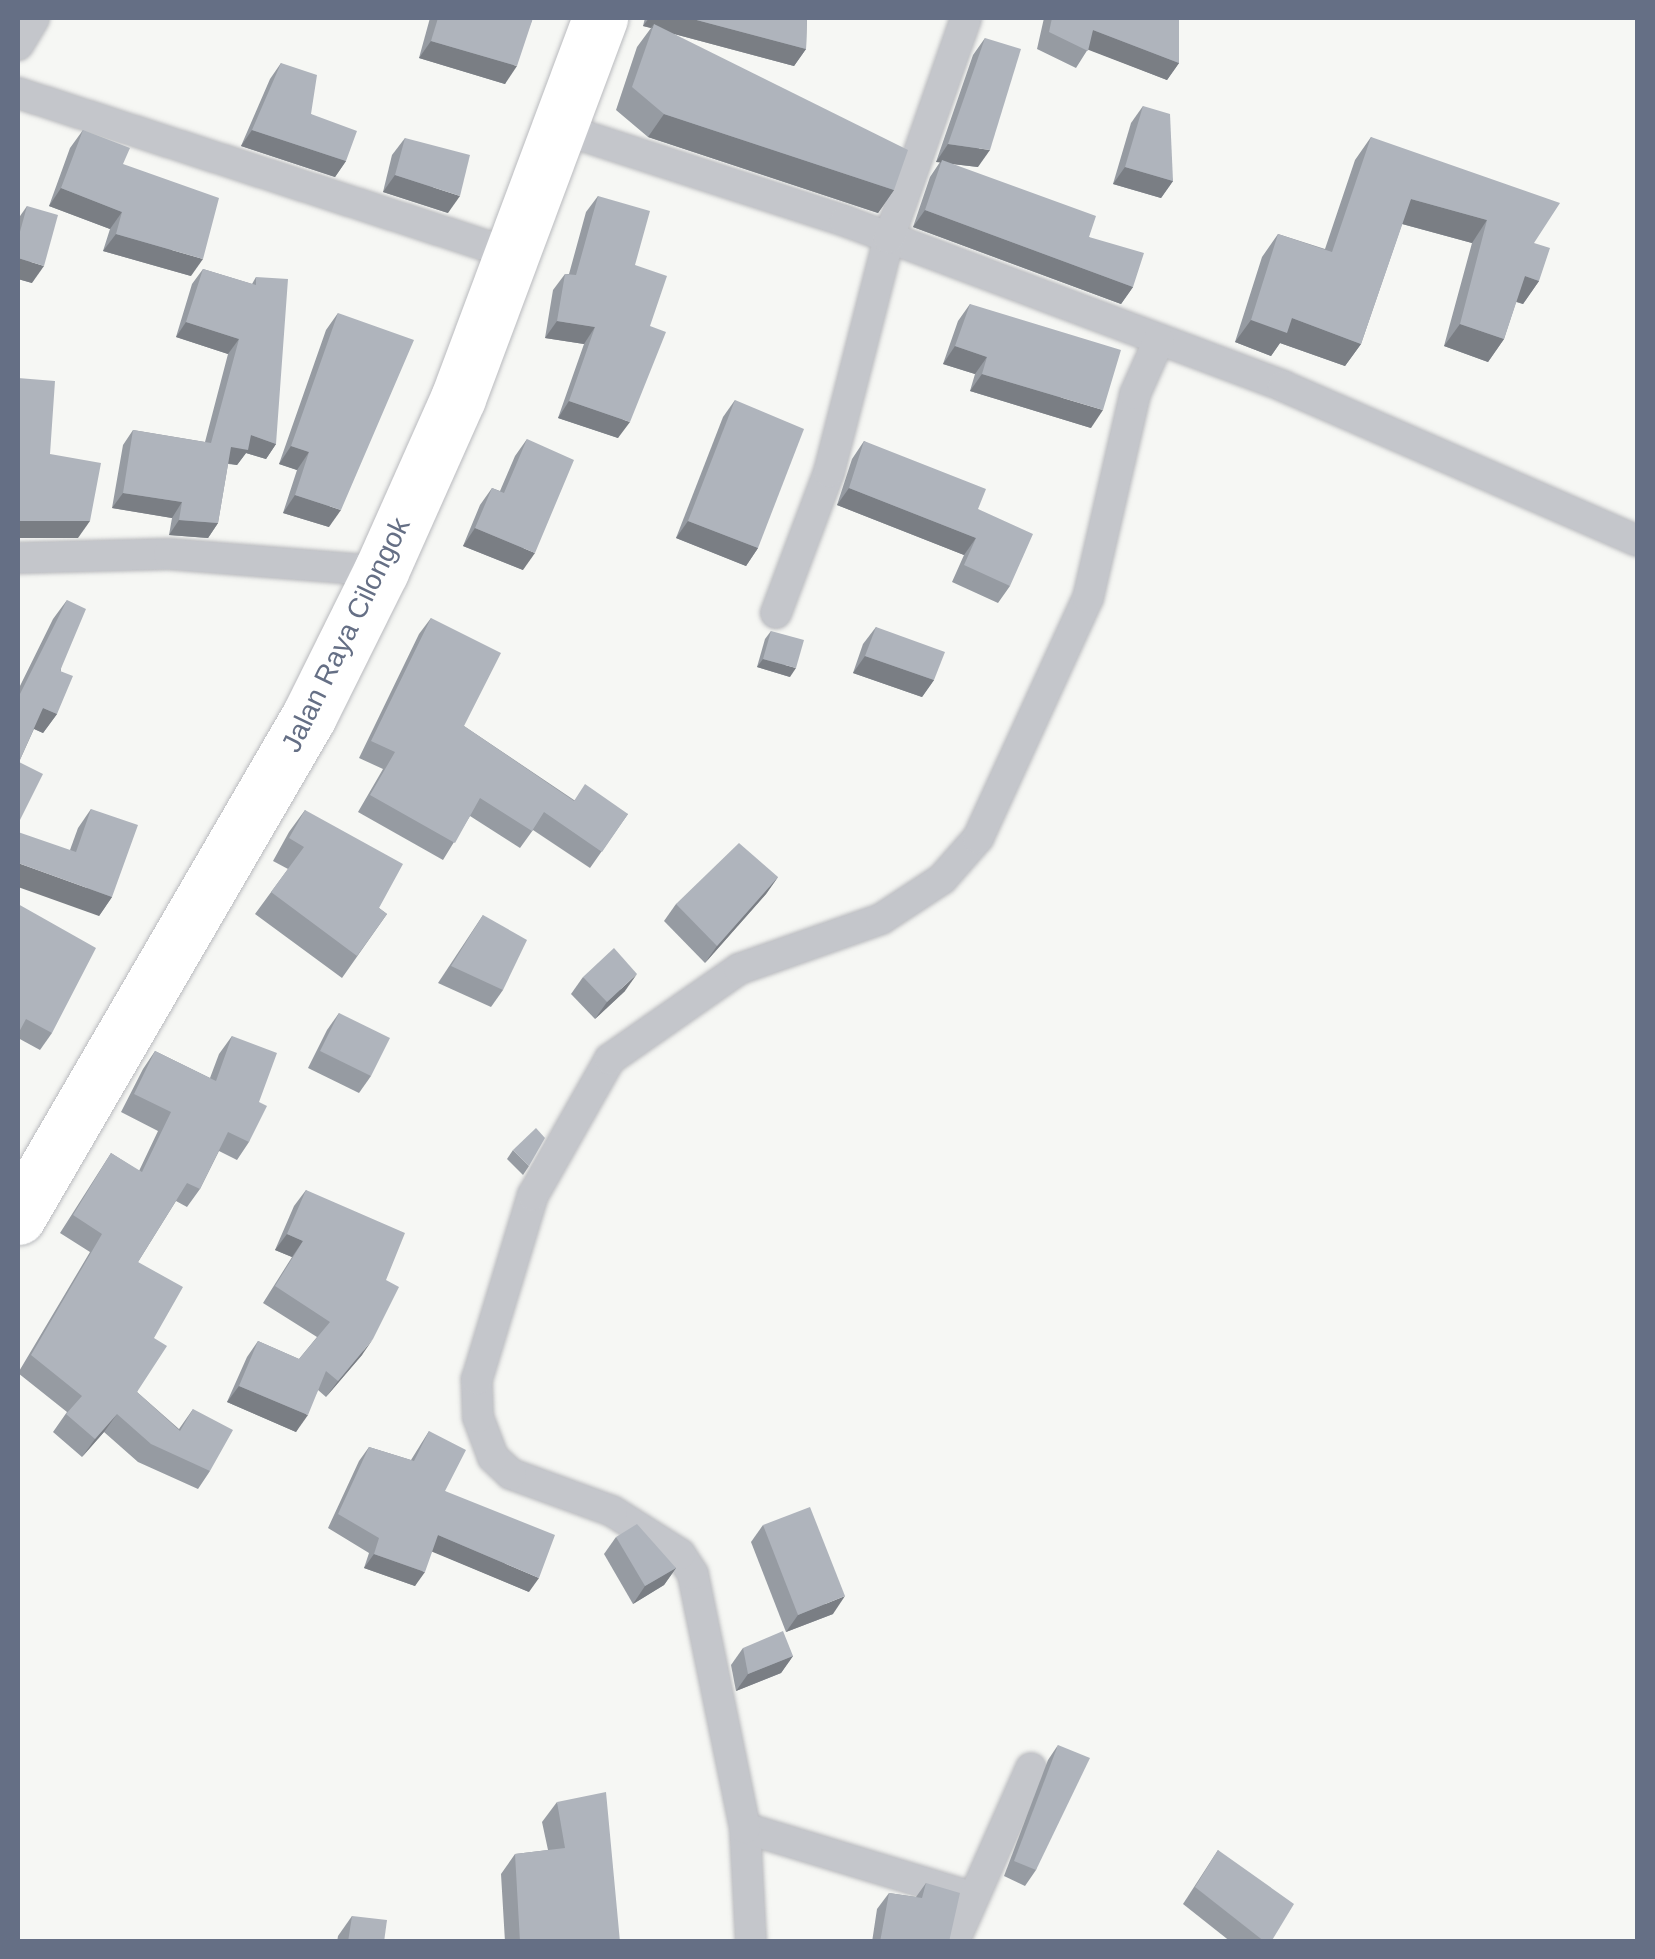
<!DOCTYPE html>
<style>
body{margin:0}
#map{position:relative;width:1655px;height:1959px;overflow:hidden;background:#f6f7f4;font-family:Helvetica,sans-serif}
div>[style]{position:absolute}
.roads{filter:drop-shadow(0 0 2px #b9babe) drop-shadow(0 0 2px #b9babe)}
.street>*{height:30px;margin:-15px;padding:0 15px;transform-origin:15px;border-radius:15px;background:#c4c6cb}
.highway>*{height:55px;margin:-27.5px;padding:0 27.5px;transform-origin:27.5px;border-radius:27.5px;background:#fff}
.wall>*{inset:0;background:#969ba2}
.shaded-wall>*{inset:0;background:#7a7e84}
.building>*{inset:0;background:#afb4bc}
span{translate:-50% -50%;white-space:nowrap;text-align:center;line-height:1.15;-webkit-text-stroke:10px #fff;paint-order:stroke}
.street-label{font-size:28px;color:#656f85}
.frame{position:absolute;inset:0;border:20px solid #656f85;pointer-events:none}
</style>
<div id="map">
<div class="roads">
<div class="street">
<div style="left:18px;top:45px;width:31px;rotate:-59deg"></div>
<div style="left:18px;top:93px;width:520px;rotate:18.05deg"></div>
<div style="left:562px;top:129px;width:298px;rotate:18deg"></div>
<div style="left:845px;top:221px;width:468px;rotate:20.6deg"></div>
<div style="left:1283px;top:386px;width:387px;rotate:23.6deg"></div>
<div style="left:18px;top:558px;width:151px;rotate:-1.5deg"></div>
<div style="left:169px;top:554px;width:213px;rotate:4.6deg"></div>
<div style="left:776px;top:613px;width:151px;rotate:-69.4deg"></div>
<div style="left:829px;top:472px;width:242px;rotate:-75.6deg"></div>
<div style="left:889px;top:238px;width:233px;rotate:-70.7deg"></div>
<div style="left:745px;top:1828px;width:114px;rotate:87deg"></div>
<div style="left:972px;top:1897px;width:237px;rotate:-163.1deg"></div>
<div style="left:745px;top:1828px;width:259px;rotate:-101.6deg"></div>
<div style="left:693px;top:1574px;width:24px;rotate:-123deg"></div>
<div style="left:680px;top:1554px;width:80px;rotate:-147.7deg"></div>
<div style="left:612px;top:1511px;width:108px;rotate:-159.9deg"></div>
<div style="left:511px;top:1474px;width:25px;rotate:-137deg"></div>
<div style="left:493px;top:1457px;width:43px;rotate:-110.6deg"></div>
<div style="left:478px;top:1417px;width:38px;rotate:-92deg"></div>
<div style="left:477px;top:1379px;width:192px;rotate:-73.1deg"></div>
<div style="left:533px;top:1195px;width:156px;rotate:-60.5deg"></div>
<div style="left:610px;top:1059px;width:157px;rotate:-34.9deg"></div>
<div style="left:739px;top:969px;width:151px;rotate:-19.4deg"></div>
<div style="left:881px;top:919px;width:73px;rotate:-33.3deg"></div>
<div style="left:942px;top:879px;width:55px;rotate:-48.7deg"></div>
<div style="left:978px;top:838px;width:264px;rotate:-65.4deg"></div>
<div style="left:1088px;top:598px;width:209px;rotate:-77deg"></div>
<div style="left:1135px;top:394px;width:59px;rotate:-66deg"></div>
<div style="left:954px;top:1942px;width:190px;rotate:-66.1deg"></div>
</div>
<div class="highway">
<div style="left:18px;top:1217px;width:579px;rotate:-59.85deg"></div>
<div style="left:309px;top:716px;width:162px;rotate:-63.6deg"></div>
<div style="left:381px;top:571px;width:189px;rotate:-66deg"></div>
<div style="left:458px;top:398px;width:406px;rotate:-69.5deg"></div>
</div>
</div>
<div class="wall">
<div style="clip-path:polygon(430px 18px,533px 18px,505px 84px,419px 58px)"></div>
<div style="clip-path:polygon(645px 18px,807px 18px,806px 49px,794px 66px,674px 34px,894px 190px,878px 213px,648px 137px,616px 110px,637px 47px,651px 28px,643px 26px)"></div>
<div style="clip-path:polygon(1044px 18px,1179px 18px,1179px 63px,1167px 80px,1088px 49px,1076px 68px,1037px 49px)"></div>
<div style="clip-path:polygon(985px 38px,978px 167px,952px 164px,1089px 237px,1133px 287px,1121px 304px,913px 227px,930px 177px,940px 162px,936px 162px,973px 55px)"></div>
<div style="clip-path:polygon(281px 63px,311px 114px,346px 161px,335px 177px,241px 146px,270px 79px)"></div>
<div style="clip-path:polygon(1143px 106px,1173px 181px,1161px 198px,1113px 184px,1131px 123px)"></div>
<div style="clip-path:polygon(83px 130px,191px 276px,103px 251px,110px 229px,49px 206px,70px 148px)"></div>
<div style="clip-path:polygon(1371px 137px,1534px 243px,1539px 281px,1523px 304px,1516px 302px,1504px 339px,1488px 362px,1444px 346px,1472px 243px,1402px 224px,1361px 344px,1345px 366px,1280px 343px,1271px 356px,1235px 342px,1262px 257px,1278px 234px,1325px 249px,1355px 160px)"></div>
<div style="clip-path:polygon(405px 138px,448px 213px,383px 192px,392px 155px)"></div>
<div style="clip-path:polygon(598px 196px,635px 265px,650px 326px,618px 438px,558px 418px,584px 344px,545px 338px,553px 290px,565px 274px,569px 274px,586px 212px)"></div>
<div style="clip-path:polygon(27px 206px,32px 283px,18px 279px,18px 219px)"></div>
<div style="clip-path:polygon(203px 269px,252px 284px,256px 277px,276px 444px,266px 459px,246px 453px,237px 465px,228px 464px,218px 523px,208px 538px,169px 535px,172px 518px,112px 508px,123px 445px,133px 430px,205px 442px,228px 354px,176px 337px,192px 284px)"></div>
<div style="clip-path:polygon(970px 304px,1091px 428px,970px 391px,975px 374px,943px 364px,958px 321px)"></div>
<div style="clip-path:polygon(338px 313px,329px 527px,283px 513px,297px 470px,279px 464px,326px 330px)"></div>
<div style="clip-path:polygon(735px 400px,758px 548px,746px 566px,676px 538px,723px 417px)"></div>
<div style="clip-path:polygon(527px 439px,523px 570px,463px 546px,480px 505px,492px 488px,500px 491px,515px 456px)"></div>
<div style="clip-path:polygon(864px 441px,978px 509px,1010px 586px,998px 603px,952px 582px,964px 555px,837px 505px,852px 459px)"></div>
<div style="clip-path:polygon(67px 600px,57px 714px,43px 733px,34px 729px,19px 762px,18px 824px,18px 690px,53px 619px)"></div>
<div style="clip-path:polygon(431px 618px,464px 726px,574px 800px,628px 814px,590px 868px,533px 830px,520px 848px,470px 816px,443px 860px,358px 812px,383px 769px,359px 758px,419px 634px)"></div>
<div style="clip-path:polygon(876px 627px,934px 680px,922px 697px,853px 673px,863px 644px)"></div>
<div style="clip-path:polygon(771px 631px,790px 677px,757px 667px,765px 639px)"></div>
<div style="clip-path:polygon(91px 809px,112px 897px,99px 916px,70px 850px,78px 828px)"></div>
<div style="clip-path:polygon(305px 810px,379px 908px,387px 914px,342px 978px,255px 914px,288px 869px,273px 861px,289px 832px)"></div>
<div style="clip-path:polygon(778px 877px,766px 894px,705px 963px,664px 921px,676px 904px)"></div>
<div style="clip-path:polygon(18px 904px,52px 1033px,40px 1050px,18px 1038px)"></div>
<div style="clip-path:polygon(483px 915px,503px 990px,491px 1007px,438px 983px)"></div>
<div style="clip-path:polygon(583px 977px,625px 991px,595px 1019px,571px 994px)"></div>
<div style="clip-path:polygon(339px 1013px,371px 1076px,359px 1093px,308px 1068px,327px 1030px)"></div>
<div style="clip-path:polygon(232px 1036px,259px 1102px,249px 1142px,237px 1160px,219px 1151px,200px 1189px,187px 1207px,176px 1201px,138px 1262px,154px 1338px,137px 1392px,179px 1429px,193px 1409px,210px 1471px,198px 1489px,138px 1462px,104px 1432px,82px 1457px,53px 1432px,67px 1412px,18px 1373px,90px 1252px,60px 1233px,111px 1153px,139px 1171px,158px 1131px,121px 1112px,143px 1069px,155px 1051px,210px 1078px,219px 1054px)"></div>
<div style="clip-path:polygon(513px 1150px,529px 1166px,523px 1175px,507px 1159px)"></div>
<div style="clip-path:polygon(306px 1190px,386px 1280px,362px 1355px,326px 1397px,318px 1390px,296px 1432px,227px 1402px,247px 1357px,258px 1341px,299px 1359px,317px 1337px,263px 1303px,292px 1257px,275px 1250px,294px 1206px)"></div>
<div style="clip-path:polygon(429px 1431px,445px 1491px,529px 1592px,432px 1551px,415px 1586px,364px 1568px,369px 1553px,328px 1528px,359px 1461px,369px 1447px,411px 1460px)"></div>
<div style="clip-path:polygon(763px 1525px,833px 1614px,786px 1632px,751px 1542px)"></div>
<div style="clip-path:polygon(616px 1537px,676px 1568px,664px 1585px,633px 1604px,604px 1554px)"></div>
<div style="clip-path:polygon(743px 1648px,793px 1656px,781px 1673px,736px 1691px,731px 1665px)"></div>
<div style="clip-path:polygon(1058px 1745px,1036px 1870px,1025px 1886px,1004px 1876px,1048px 1760px)"></div>
<div style="clip-path:polygon(557px 1802px,620px 1942px,505px 1942px,501px 1874px,515px 1854px,548px 1850px,542px 1822px)"></div>
<div style="clip-path:polygon(1218px 1850px,1271px 1942px,1231px 1942px,1183px 1904px)"></div>
<div style="clip-path:polygon(926px 1883px,949px 1942px,872px 1942px,877px 1909px,889px 1893px,916px 1897px)"></div>
<div style="clip-path:polygon(352px 1916px,384px 1942px,337px 1942px,338px 1936px)"></div>
</div>
<div class="shaded-wall">
<div style="clip-path:polygon(649px 18px,689px 18px,806px 49px,794px 66px,652px 28px,654px 24px,651px 28px,643px 26px)"></div>
<div style="clip-path:polygon(1093px 30px,1179px 63px,1167px 80px,1081px 47px)"></div>
<div style="clip-path:polygon(431px 41px,517px 66px,505px 84px,419px 58px)"></div>
<div style="clip-path:polygon(664px 114px,894px 190px,878px 213px,648px 137px)"></div>
<div style="clip-path:polygon(252px 130px,346px 161px,335px 177px,241px 146px)"></div>
<div style="clip-path:polygon(948px 144px,990px 150px,978px 167px,936px 162px)"></div>
<div style="clip-path:polygon(1125px 167px,1173px 181px,1161px 198px,1113px 184px)"></div>
<div style="clip-path:polygon(395px 175px,460px 196px,448px 213px,383px 192px)"></div>
<div style="clip-path:polygon(61px 188px,122px 212px,110px 229px,49px 206px)"></div>
<div style="clip-path:polygon(1411px 199px,1487px 220px,1472px 243px,1395px 222px)"></div>
<div style="clip-path:polygon(925px 210px,1133px 287px,1121px 304px,913px 227px)"></div>
<div style="clip-path:polygon(116px 234px,203px 259px,191px 276px,103px 251px)"></div>
<div style="clip-path:polygon(18px 258px,44px 266px,32px 283px,18px 279px)"></div>
<div style="clip-path:polygon(1525px 276px,1539px 281px,1523px 304px,1509px 299px)"></div>
<div style="clip-path:polygon(1292px 318px,1361px 344px,1345px 366px,1280px 343px,1271px 356px,1235px 342px,1251px 320px)"></div>
<div style="clip-path:polygon(557px 321px,595px 327px,584px 344px,545px 338px)"></div>
<div style="clip-path:polygon(186px 322px,239px 339px,228px 354px,176px 337px)"></div>
<div style="clip-path:polygon(1460px 324px,1504px 339px,1488px 362px,1444px 346px)"></div>
<div style="clip-path:polygon(955px 346px,987px 357px,975px 374px,943px 364px)"></div>
<div style="clip-path:polygon(982px 374px,1103px 410px,1091px 428px,970px 391px)"></div>
<div style="clip-path:polygon(569px 401px,630px 422px,618px 438px,558px 418px)"></div>
<div style="clip-path:polygon(251px 435px,276px 444px,266px 459px,246px 453px,237px 465px,220px 462px,231px 447px)"></div>
<div style="clip-path:polygon(291px 446px,309px 452px,297px 470px,279px 464px)"></div>
<div style="clip-path:polygon(849px 488px,976px 538px,964px 555px,837px 505px)"></div>
<div style="clip-path:polygon(123px 493px,182px 502px,172px 518px,112px 508px)"></div>
<div style="clip-path:polygon(295px 495px,341px 510px,329px 527px,283px 513px)"></div>
<div style="clip-path:polygon(179px 520px,218px 523px,208px 538px,169px 535px)"></div>
<div style="clip-path:polygon(18px 521px,90px 521px,78px 538px,18px 538px)"></div>
<div style="clip-path:polygon(688px 521px,758px 548px,746px 566px,676px 538px)"></div>
<div style="clip-path:polygon(475px 528px,535px 553px,523px 570px,463px 546px)"></div>
<div style="clip-path:polygon(865px 656px,934px 680px,922px 697px,853px 673px)"></div>
<div style="clip-path:polygon(763px 659px,796px 668px,790px 677px,757px 667px)"></div>
<div style="clip-path:polygon(43px 708px,57px 714px,43px 733px,30px 727px)"></div>
<div style="clip-path:polygon(18px 863px,112px 897px,99px 916px,18px 887px)"></div>
<div style="clip-path:polygon(778px 877px,766px 894px,705px 963px,717px 946px)"></div>
<div style="clip-path:polygon(637px 974px,625px 991px,595px 1019px,607px 1002px)"></div>
<div style="clip-path:polygon(287px 1234px,303px 1241px,292px 1257px,275px 1250px)"></div>
<div style="clip-path:polygon(373px 1339px,362px 1355px,326px 1397px,338px 1381px)"></div>
<div style="clip-path:polygon(239px 1386px,308px 1415px,296px 1432px,227px 1402px)"></div>
<div style="clip-path:polygon(117px 1414px,104px 1432px,82px 1457px,95px 1439px)"></div>
<div style="clip-path:polygon(438px 1535px,539px 1578px,529px 1592px,428px 1550px)"></div>
<div style="clip-path:polygon(374px 1554px,425px 1572px,415px 1586px,364px 1568px)"></div>
<div style="clip-path:polygon(676px 1568px,664px 1585px,633px 1604px,645px 1586px)"></div>
<div style="clip-path:polygon(845px 1596px,833px 1614px,786px 1632px,798px 1615px)"></div>
<div style="clip-path:polygon(793px 1656px,781px 1673px,736px 1691px,748px 1674px)"></div>
</div>
<div class="building">
<div style="clip-path:polygon(438px 18px,533px 18px,517px 66px,431px 41px)"></div>
<div style="clip-path:polygon(689px 18px,807px 18px,806px 49px)"></div>
<div style="clip-path:polygon(1052px 18px,1179px 18px,1179px 63px,1093px 30px,1088px 51px,1049px 32px)"></div>
<div style="clip-path:polygon(654px 24px,908px 150px,894px 190px,664px 114px,632px 87px)"></div>
<div style="clip-path:polygon(985px 38px,1021px 49px,990px 150px,948px 144px)"></div>
<div style="clip-path:polygon(281px 63px,317px 75px,311px 114px,357px 131px,346px 161px,252px 130px)"></div>
<div style="clip-path:polygon(1143px 106px,1170px 114px,1173px 181px,1125px 167px)"></div>
<div style="clip-path:polygon(83px 130px,130px 148px,123px 164px,219px 198px,203px 259px,116px 234px,122px 212px,61px 188px)"></div>
<div style="clip-path:polygon(1371px 137px,1560px 203px,1534px 243px,1550px 248px,1539px 281px,1525px 276px,1504px 339px,1460px 324px,1487px 220px,1411px 199px,1361px 344px,1292px 318px,1287px 333px,1251px 320px,1278px 234px,1332px 252px)"></div>
<div style="clip-path:polygon(405px 138px,470px 155px,460px 196px,395px 175px)"></div>
<div style="clip-path:polygon(942px 160px,1096px 216px,1089px 237px,1144px 253px,1133px 287px,925px 210px)"></div>
<div style="clip-path:polygon(598px 196px,650px 211px,635px 265px,667px 276px,650px 326px,666px 332px,630px 422px,569px 401px,595px 327px,557px 321px,565px 274px,576px 275px)"></div>
<div style="clip-path:polygon(27px 206px,58px 215px,44px 266px,18px 258px,18px 239px)"></div>
<div style="clip-path:polygon(203px 269px,256px 285px,256px 277px,288px 279px,276px 444px,251px 435px,248px 450px,231px 447px,218px 523px,179px 520px,182px 502px,123px 493px,133px 430px,211px 443px,239px 339px,186px 322px)"></div>
<div style="clip-path:polygon(970px 304px,1121px 350px,1103px 410px,982px 374px,987px 357px,955px 346px)"></div>
<div style="clip-path:polygon(338px 313px,414px 340px,341px 510px,295px 495px,309px 452px,291px 446px)"></div>
<div style="clip-path:polygon(18px 378px,55px 381px,50px 454px,101px 463px,90px 521px,18px 521px)"></div>
<div style="clip-path:polygon(735px 400px,804px 429px,758px 548px,688px 521px)"></div>
<div style="clip-path:polygon(527px 439px,574px 460px,535px 553px,475px 528px,492px 488px,504px 493px)"></div>
<div style="clip-path:polygon(864px 441px,986px 489px,978px 509px,1033px 534px,1010px 586px,964px 565px,976px 538px,849px 488px)"></div>
<div style="clip-path:polygon(67px 600px,86px 609px,60px 671px,73px 676px,57px 714px,43px 708px,19px 762px,43px 774px,18px 824px,18px 698px)"></div>
<div style="clip-path:polygon(431px 618px,501px 653px,464px 726px,574px 801px,585px 784px,628px 814px,602px 852px,544px 812px,532px 831px,480px 798px,455px 843px,370px 795px,395px 752px,371px 741px)"></div>
<div style="clip-path:polygon(876px 627px,945px 652px,934px 680px,865px 656px)"></div>
<div style="clip-path:polygon(771px 631px,804px 640px,796px 668px,763px 659px)"></div>
<div style="clip-path:polygon(91px 809px,138px 825px,112px 897px,18px 863px,18px 832px,76px 852px)"></div>
<div style="clip-path:polygon(305px 810px,403px 864px,379px 908px,387px 914px,357px 956px,271px 892px,304px 847px,289px 838px)"></div>
<div style="clip-path:polygon(739px 843px,778px 877px,717px 946px,676px 904px)"></div>
<div style="clip-path:polygon(18px 904px,96px 948px,52px 1033px,26px 1019px,18px 1034px)"></div>
<div style="clip-path:polygon(483px 915px,527px 940px,503px 990px,451px 966px)"></div>
<div style="clip-path:polygon(614px 948px,637px 974px,607px 1002px,583px 977px)"></div>
<div style="clip-path:polygon(339px 1013px,390px 1038px,371px 1076px,320px 1051px)"></div>
<div style="clip-path:polygon(232px 1036px,277px 1053px,259px 1102px,267px 1106px,249px 1142px,228px 1132px,200px 1189px,187px 1183px,138px 1262px,183px 1287px,154px 1338px,167px 1346px,137px 1392px,180px 1431px,193px 1409px,233px 1430px,210px 1471px,151px 1444px,117px 1414px,95px 1439px,66px 1414px,82px 1396px,31px 1355px,102px 1234px,73px 1215px,111px 1153px,142px 1172px,171px 1112px,134px 1094px,155px 1051px,216px 1081px)"></div>
<div style="clip-path:polygon(536px 1128px,545px 1138px,529px 1166px,513px 1150px)"></div>
<div style="clip-path:polygon(306px 1190px,405px 1233px,386px 1280px,399px 1287px,373px 1339px,338px 1381px,326px 1371px,308px 1415px,239px 1386px,258px 1341px,299px 1359px,330px 1322px,275px 1286px,303px 1241px,287px 1234px)"></div>
<div style="clip-path:polygon(429px 1431px,466px 1450px,445px 1491px,555px 1535px,539px 1578px,438px 1535px,425px 1572px,374px 1554px,379px 1538px,338px 1514px,369px 1447px,414px 1461px)"></div>
<div style="clip-path:polygon(810px 1507px,845px 1596px,798px 1615px,763px 1525px)"></div>
<div style="clip-path:polygon(637px 1524px,676px 1568px,645px 1586px,616px 1537px)"></div>
<div style="clip-path:polygon(783px 1631px,793px 1656px,748px 1674px,743px 1648px)"></div>
<div style="clip-path:polygon(1058px 1745px,1090px 1758px,1036px 1870px,1014px 1861px)"></div>
<div style="clip-path:polygon(606px 1792px,620px 1942px,520px 1942px,515px 1854px,565px 1848px,557px 1802px)"></div>
<div style="clip-path:polygon(1218px 1850px,1294px 1904px,1271px 1942px,1265px 1942px,1195px 1887px)"></div>
<div style="clip-path:polygon(926px 1883px,960px 1893px,949px 1942px,880px 1942px,889px 1893px,922px 1898px)"></div>
<div style="clip-path:polygon(352px 1916px,387px 1920px,384px 1942px,348px 1942px)"></div>
</div>
<div class="street-label">
<span style="left:346px;top:635px;rotate:-64deg">Jalan Raya Cilongok</span>
</div>
<div class="frame"></div>
</div>
